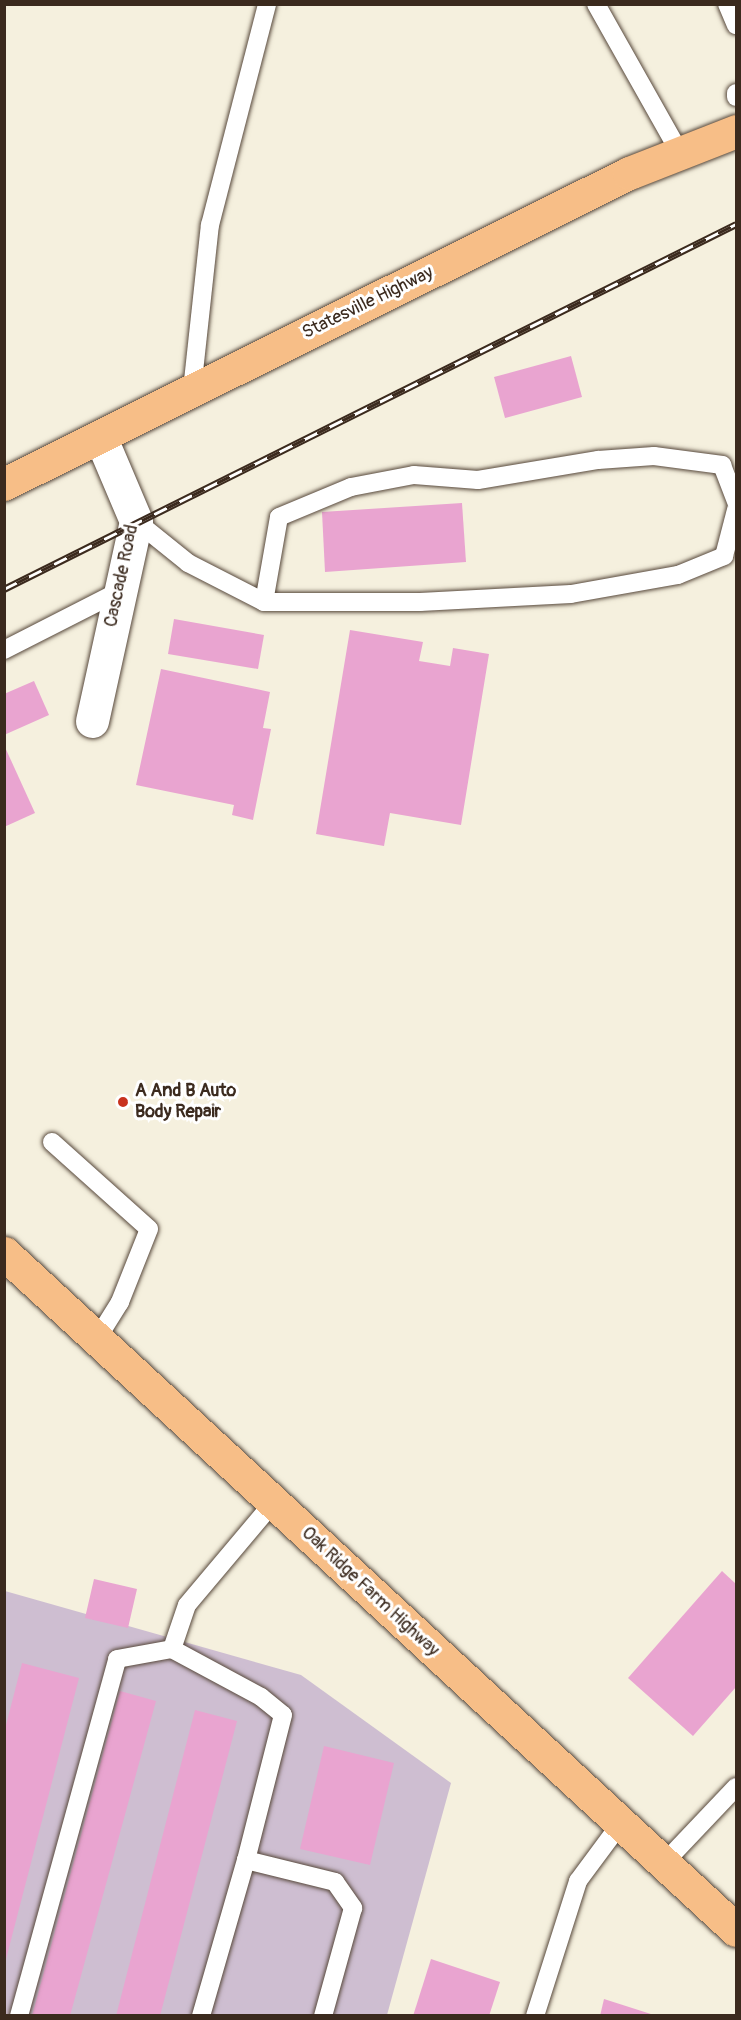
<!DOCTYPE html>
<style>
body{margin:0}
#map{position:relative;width:741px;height:2020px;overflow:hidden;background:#f5f0de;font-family:Pangolin,sans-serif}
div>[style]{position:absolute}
.industrial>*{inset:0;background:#cebed1}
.building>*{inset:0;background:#e9a4d0}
.roads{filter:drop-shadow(0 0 2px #57483b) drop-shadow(0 0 2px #57483b)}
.service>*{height:18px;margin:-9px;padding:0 9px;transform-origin:9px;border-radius:9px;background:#fff}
.minor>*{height:33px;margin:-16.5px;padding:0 16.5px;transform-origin:16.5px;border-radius:16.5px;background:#fff}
.primary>*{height:33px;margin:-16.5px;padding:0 16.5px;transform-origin:16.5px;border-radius:16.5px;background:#f7be87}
.rail>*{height:7px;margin-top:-3.5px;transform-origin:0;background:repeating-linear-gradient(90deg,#fff 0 14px,#3b2a1e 0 28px);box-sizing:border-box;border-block:2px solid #3b2a1e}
.dots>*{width:16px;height:16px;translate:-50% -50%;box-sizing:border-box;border:3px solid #fff;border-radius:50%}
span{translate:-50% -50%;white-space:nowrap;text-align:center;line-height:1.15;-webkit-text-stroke:6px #fff;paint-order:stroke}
.street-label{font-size:18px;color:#3b2a1e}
.poi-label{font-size:18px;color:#3b2a1e;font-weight:700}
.left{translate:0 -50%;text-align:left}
.frame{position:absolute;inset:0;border:6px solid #3b2a1e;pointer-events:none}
</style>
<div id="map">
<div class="industrial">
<div style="clip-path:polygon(5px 1591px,301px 1675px,451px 1783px,387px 2015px,5px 2016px)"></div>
</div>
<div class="building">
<div style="clip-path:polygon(571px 356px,582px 397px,505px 418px,494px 377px)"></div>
<div style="clip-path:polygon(462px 503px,466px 562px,325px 572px,322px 512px)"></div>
<div style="clip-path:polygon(174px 619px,264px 635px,258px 669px,168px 654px)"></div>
<div style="clip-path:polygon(350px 630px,423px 642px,419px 661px,450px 666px,453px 648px,489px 654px,461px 825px,390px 813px,384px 846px,316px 834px)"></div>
<div style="clip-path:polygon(161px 669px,270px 692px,263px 728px,271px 729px,253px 820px,232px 815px,234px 805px,136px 785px)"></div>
<div style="clip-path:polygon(34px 681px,49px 715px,4px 735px,4px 694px)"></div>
<div style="clip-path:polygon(4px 745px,35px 813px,4px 827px)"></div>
<div style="clip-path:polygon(722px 1571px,736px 1584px,736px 1687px,693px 1736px,628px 1678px)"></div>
<div style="clip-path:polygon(94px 1579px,137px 1589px,128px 1628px,85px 1618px)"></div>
<div style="clip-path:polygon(22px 1663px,79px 1678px,5px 1963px,4px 1733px)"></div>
<div style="clip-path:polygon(120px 1691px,156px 1701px,70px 2016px,32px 2016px)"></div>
<div style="clip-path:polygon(195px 1710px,237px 1721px,160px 2016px,116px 2016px)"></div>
<div style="clip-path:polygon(324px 1746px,394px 1763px,370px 1865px,300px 1849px)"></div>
<div style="clip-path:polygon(431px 1959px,500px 1982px,489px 2016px,413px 2016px)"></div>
<div style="clip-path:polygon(604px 1999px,654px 2015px,654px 2016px,600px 2016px)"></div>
</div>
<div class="roads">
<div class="service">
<div style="left:596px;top:4px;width:171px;rotate:60.6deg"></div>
<div style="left:727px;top:4px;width:23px;rotate:67deg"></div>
<div style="left:736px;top:93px;width:4px;rotate:90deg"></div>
<div style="left:192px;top:390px;width:166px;rotate:-83.8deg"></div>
<div style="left:210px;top:225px;width:228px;rotate:-75.5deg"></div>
<div style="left:136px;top:521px;width:67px;rotate:38.9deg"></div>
<div style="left:188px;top:563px;width:85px;rotate:27.2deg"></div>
<div style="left:264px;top:602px;width:156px"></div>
<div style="left:420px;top:602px;width:151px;rotate:-3deg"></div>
<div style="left:571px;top:594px;width:109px;rotate:-10.1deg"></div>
<div style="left:678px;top:575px;width:50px;rotate:-22.4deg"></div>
<div style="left:724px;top:556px;width:48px;rotate:-75.4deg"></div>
<div style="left:264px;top:602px;width:86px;rotate:-80deg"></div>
<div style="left:279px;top:517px;width:78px;rotate:-22.6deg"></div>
<div style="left:351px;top:487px;width:64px;rotate:-10.8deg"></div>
<div style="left:414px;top:475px;width:64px;rotate:4.5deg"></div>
<div style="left:478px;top:480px;width:122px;rotate:-9.5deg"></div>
<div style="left:598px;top:460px;width:56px;rotate:-4.1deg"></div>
<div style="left:654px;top:456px;width:69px;rotate:7.5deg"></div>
<div style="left:722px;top:465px;width:40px;rotate:69deg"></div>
<div style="left:4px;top:650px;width:128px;rotate:-27deg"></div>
<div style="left:52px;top:1142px;width:130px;rotate:41.9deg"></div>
<div style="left:149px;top:1229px;width:79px;rotate:111.7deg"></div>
<div style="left:120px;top:1302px;width:44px;rotate:121.9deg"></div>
<div style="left:172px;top:1649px;width:46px;rotate:-71.2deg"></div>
<div style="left:187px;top:1605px;width:133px;rotate:-49.9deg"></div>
<div style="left:664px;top:1863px;width:105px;rotate:-46.5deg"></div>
<div style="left:19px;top:2016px;width:370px;rotate:-74.6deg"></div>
<div style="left:117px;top:1659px;width:56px;rotate:-10.3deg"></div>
<div style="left:172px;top:1649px;width:101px;rotate:28.3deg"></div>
<div style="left:261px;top:1697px;width:28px;rotate:39deg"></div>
<div style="left:283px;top:1715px;width:150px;rotate:104.3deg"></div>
<div style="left:246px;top:1860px;width:92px;rotate:13.9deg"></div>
<div style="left:335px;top:1882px;width:32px;rotate:55deg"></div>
<div style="left:353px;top:1908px;width:112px;rotate:105.5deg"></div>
<div style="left:201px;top:2016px;width:162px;rotate:-73.9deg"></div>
<div style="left:535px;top:2016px;width:142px;rotate:-72.3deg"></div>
<div style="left:578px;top:1881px;width:72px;rotate:-53.4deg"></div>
</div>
<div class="minor">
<div style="left:92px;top:721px;width:205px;rotate:-77.6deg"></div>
<div style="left:136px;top:521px;width:92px;rotate:-113deg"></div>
</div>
<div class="primary">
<div style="left:4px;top:484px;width:698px;rotate:-26.45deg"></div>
<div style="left:629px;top:173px;width:115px;rotate:-21.4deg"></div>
<div style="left:4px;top:1253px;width:997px;rotate:42.76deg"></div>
</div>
</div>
<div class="rail">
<div style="left:4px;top:589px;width:818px;rotate:-26.5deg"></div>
</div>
<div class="dots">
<div style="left:123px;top:1102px;background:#c8321e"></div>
</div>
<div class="street-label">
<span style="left:368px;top:303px;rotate:-26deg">Statesville Highway</span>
<span style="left:122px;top:576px;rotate:-78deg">Cascade Road</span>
<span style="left:370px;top:1592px;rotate:43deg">Oak Ridge Farm Highway</span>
</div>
<div class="poi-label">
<span class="left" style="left:135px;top:1102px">A And B Auto<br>Body Repair</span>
</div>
<div class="frame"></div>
</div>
